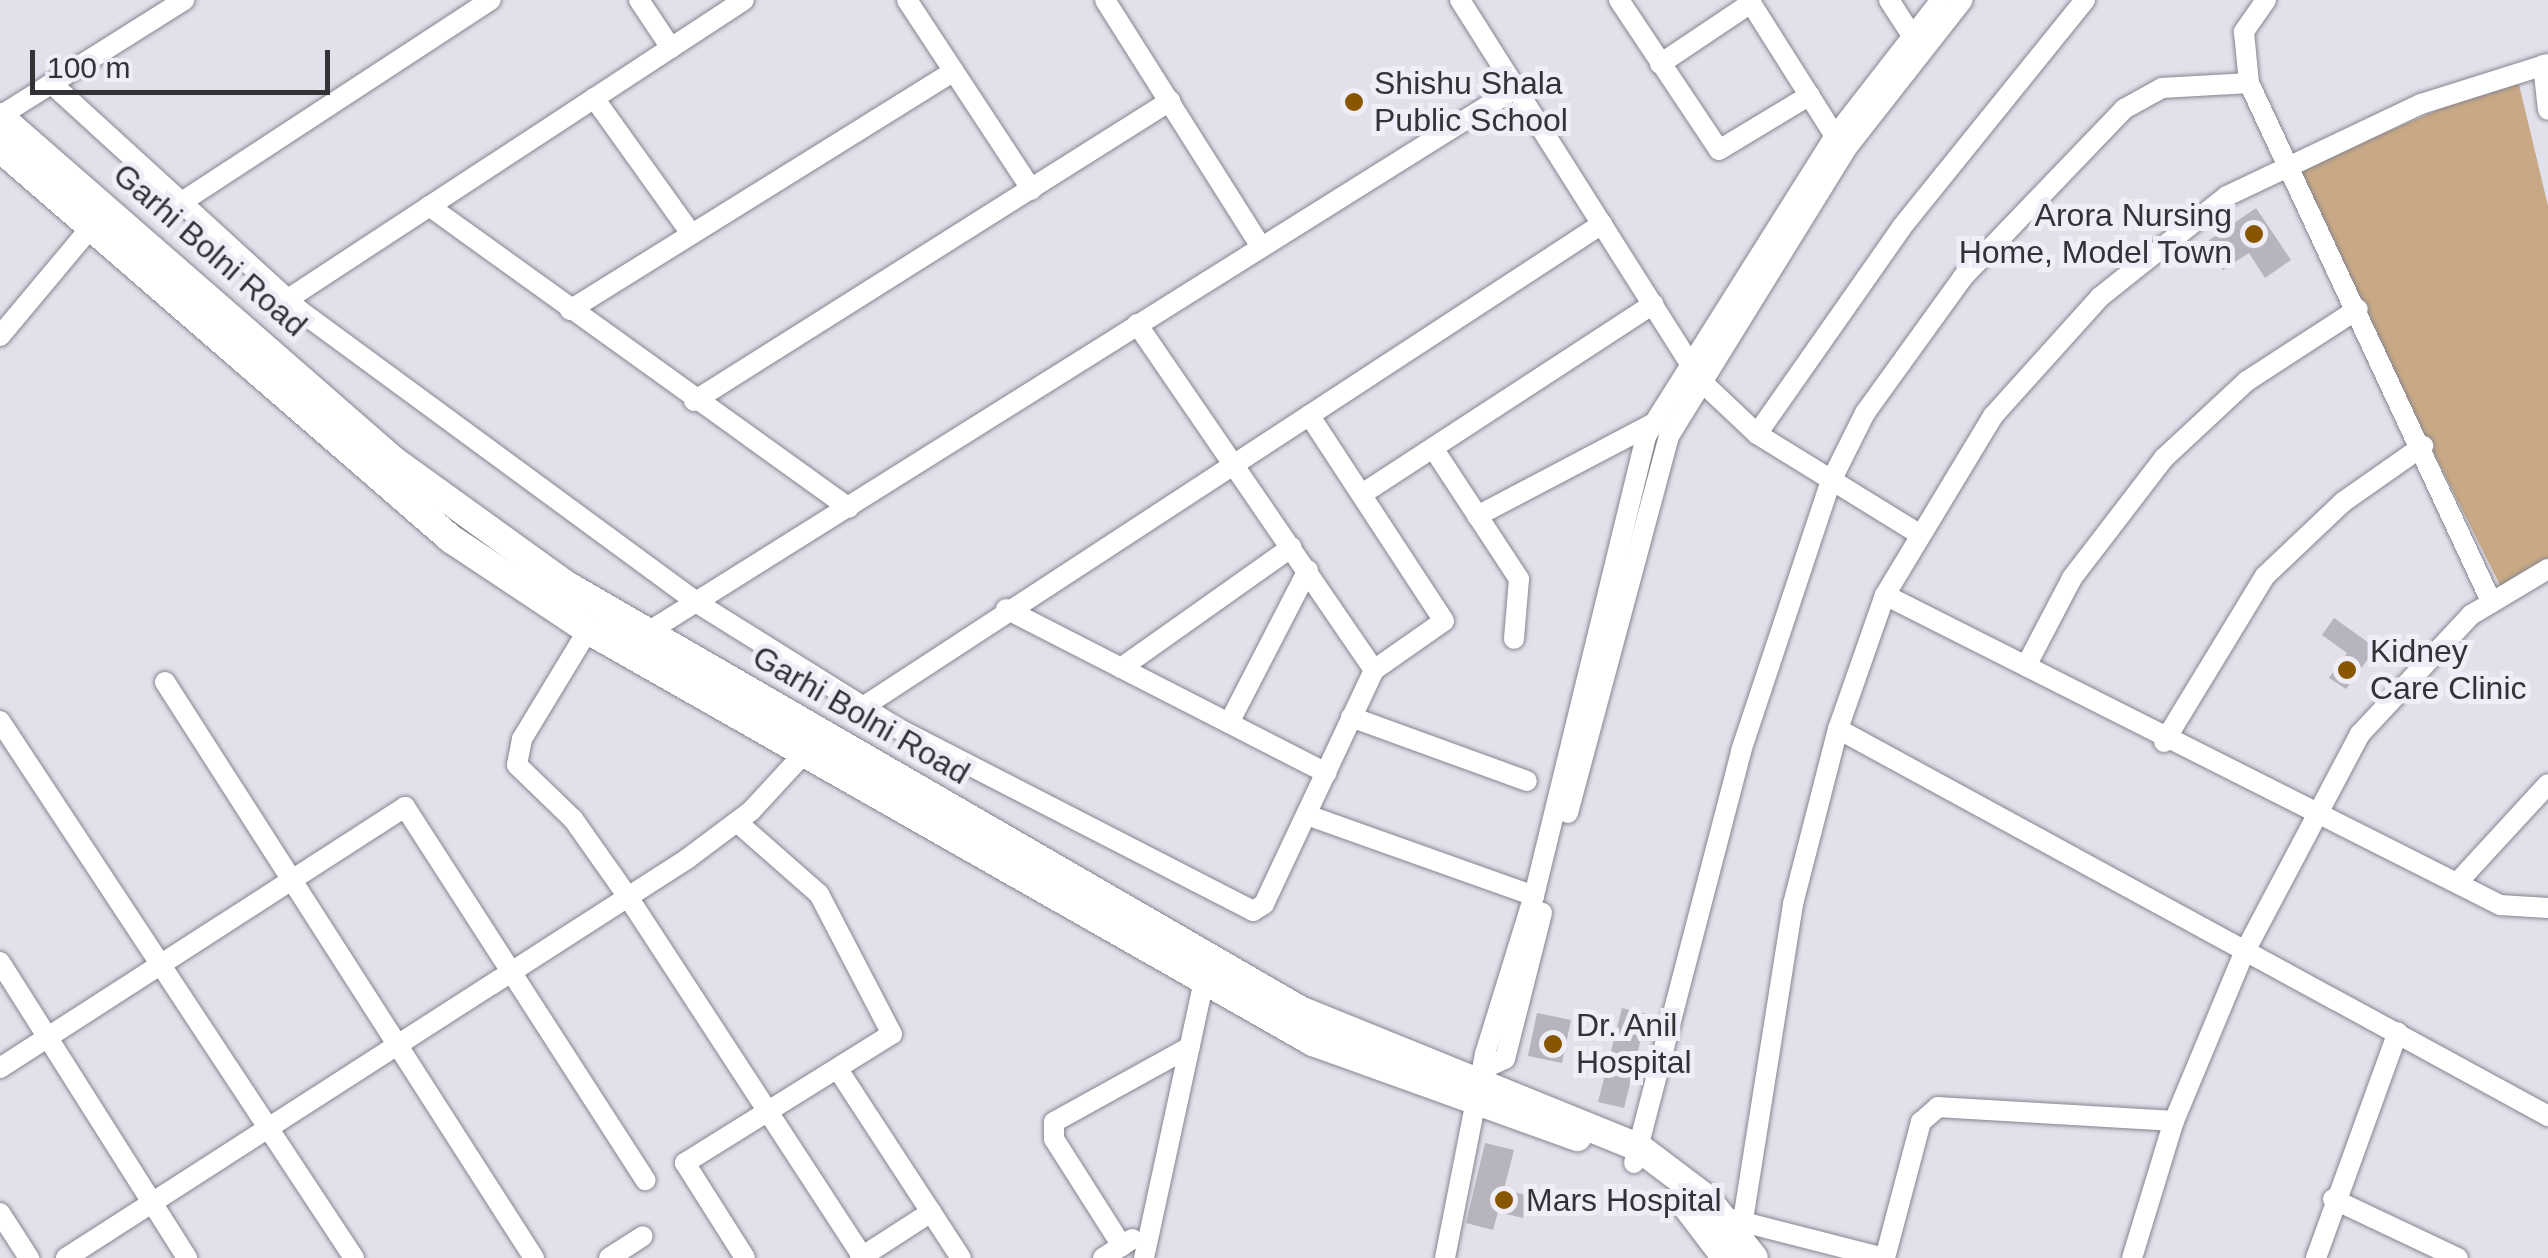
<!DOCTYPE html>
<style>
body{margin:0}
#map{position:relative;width:2548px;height:1258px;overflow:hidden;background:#e1e0eb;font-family:Arial,sans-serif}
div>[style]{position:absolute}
.green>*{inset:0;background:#c9a985}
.building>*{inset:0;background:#b5b4bf}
.roads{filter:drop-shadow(0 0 2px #868590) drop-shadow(0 0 2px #868590)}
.street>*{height:20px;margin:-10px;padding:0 10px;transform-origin:10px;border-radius:10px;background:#fff}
.secondary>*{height:28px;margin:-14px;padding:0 14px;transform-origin:14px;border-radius:14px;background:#fff}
.dots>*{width:28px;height:28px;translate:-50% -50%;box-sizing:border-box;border:5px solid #eeedf8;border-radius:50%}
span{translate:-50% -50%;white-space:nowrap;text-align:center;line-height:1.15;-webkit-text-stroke:10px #eeedf8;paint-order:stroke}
.poi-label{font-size:32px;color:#333337}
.left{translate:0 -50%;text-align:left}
.right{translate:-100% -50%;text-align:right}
.street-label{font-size:32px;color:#333337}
.scale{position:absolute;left:30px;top:50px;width:300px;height:45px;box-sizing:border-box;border:5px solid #333337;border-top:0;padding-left:12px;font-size:30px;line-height:35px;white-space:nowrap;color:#333337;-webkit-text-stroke:8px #eeedf8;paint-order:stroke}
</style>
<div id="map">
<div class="green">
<div style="clip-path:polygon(2517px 76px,2548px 206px,2548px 575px,2504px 593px,2293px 172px)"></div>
</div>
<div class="building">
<div style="clip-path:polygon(2256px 208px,2291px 260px,2265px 278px,2249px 253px,2223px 270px,2205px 243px)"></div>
<div style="clip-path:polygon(2334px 618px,2376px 648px,2346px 689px,2329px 678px,2347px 653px,2322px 635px)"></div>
<div style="clip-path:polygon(1622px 1008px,1647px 1014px,1624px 1108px,1598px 1102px)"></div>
<div style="clip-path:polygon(1537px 1013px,1571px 1020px,1562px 1063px,1528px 1056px)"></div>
<div style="clip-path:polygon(1485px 1143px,1514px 1150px,1504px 1189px,1529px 1196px,1523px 1218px,1498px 1212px,1493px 1230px,1466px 1223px)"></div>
</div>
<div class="roads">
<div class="street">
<div style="left:639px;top:0;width:58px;rotate:56.3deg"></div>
<div style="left:907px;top:0;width:227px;rotate:56.7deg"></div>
<div style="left:1105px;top:0;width:290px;rotate:57.7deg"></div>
<div style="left:1460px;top:0;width:451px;rotate:57.7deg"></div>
<div style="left:1701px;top:381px;width:77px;rotate:43.4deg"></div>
<div style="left:1757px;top:434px;width:190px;rotate:31.7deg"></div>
<div style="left:1619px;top:0;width:180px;rotate:56.3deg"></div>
<div style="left:1719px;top:150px;width:106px;rotate:-31.1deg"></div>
<div style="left:1749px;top:0;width:161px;rotate:57.7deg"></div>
<div style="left:1889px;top:0;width:40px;rotate:57.1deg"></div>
<div style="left:2266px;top:0;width:39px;rotate:125deg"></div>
<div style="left:2244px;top:32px;width:51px;rotate:84.4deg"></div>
<div style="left:2249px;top:83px;width:572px;rotate:64.96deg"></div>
<div style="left:1660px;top:64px;width:110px;rotate:-33.8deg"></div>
<div style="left:2543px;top:65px;width:45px;rotate:83.7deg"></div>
<div style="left:52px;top:84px;width:340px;rotate:42.4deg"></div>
<div style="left:303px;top:313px;width:491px;rotate:36.3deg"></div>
<div style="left:699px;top:604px;width:236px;rotate:32deg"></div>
<div style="left:899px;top:729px;width:398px;rotate:27.2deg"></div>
<div style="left:1253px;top:911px;width:13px;rotate:-32deg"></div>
<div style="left:1264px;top:904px;width:259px;rotate:-64.8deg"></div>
<div style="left:1374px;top:670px;width:85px;rotate:-35deg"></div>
<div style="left:1444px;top:621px;width:246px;rotate:-123.2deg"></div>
<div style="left:594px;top:98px;width:165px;rotate:54.4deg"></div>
<div style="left:0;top:116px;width:218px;rotate:-32.2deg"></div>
<div style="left:182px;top:202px;width:369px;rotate:-33.2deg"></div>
<div style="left:429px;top:206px;width:517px;rotate:35.72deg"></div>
<div style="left:288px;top:299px;width:545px;rotate:-33.25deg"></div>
<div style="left:570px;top:310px;width:452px;rotate:-31.9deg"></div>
<div style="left:1137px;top:324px;width:419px;rotate:55.6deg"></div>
<div style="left:0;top:336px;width:153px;rotate:-50.1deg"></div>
<div style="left:694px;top:401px;width:563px;rotate:-32.22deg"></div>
<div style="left:1757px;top:434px;width:251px;rotate:-55deg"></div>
<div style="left:1901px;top:228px;width:293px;rotate:-51.1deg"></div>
<div style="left:1433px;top:448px;width:157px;rotate:56.7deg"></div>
<div style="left:1519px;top:579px;width:60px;rotate:94.8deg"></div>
<div style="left:1362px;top:494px;width:348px;rotate:-33.1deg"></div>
<div style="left:1477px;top:516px;width:198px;rotate:-27.7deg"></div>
<div style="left:1885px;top:595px;width:689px;rotate:26.75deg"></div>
<div style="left:2500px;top:905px;width:48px;rotate:3.6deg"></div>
<div style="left:1006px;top:609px;width:360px;rotate:27.1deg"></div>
<div style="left:588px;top:630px;width:127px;rotate:121.2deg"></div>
<div style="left:522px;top:739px;width:26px;rotate:101deg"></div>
<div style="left:517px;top:765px;width:78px;rotate:44deg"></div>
<div style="left:573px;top:819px;width:95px;rotate:54.8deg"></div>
<div style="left:628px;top:897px;width:431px;rotate:56.9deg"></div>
<div style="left:621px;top:649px;width:1056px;rotate:-32.08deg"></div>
<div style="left:2026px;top:666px;width:99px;rotate:-62.4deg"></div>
<div style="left:2072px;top:578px;width:151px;rotate:-52.5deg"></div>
<div style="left:2164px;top:458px;width:113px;rotate:-42.9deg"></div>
<div style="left:2247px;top:381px;width:132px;rotate:-33deg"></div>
<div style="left:1121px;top:668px;width:209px;rotate:-35.3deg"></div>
<div style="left:165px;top:682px;width:684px;rotate:57.36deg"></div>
<div style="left:863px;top:707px;width:883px;rotate:-33.17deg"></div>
<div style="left:1351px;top:717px;width:187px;rotate:20deg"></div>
<div style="left:0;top:721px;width:643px;rotate:56.61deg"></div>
<div style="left:1229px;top:723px;width:172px;rotate:-62.7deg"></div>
<div style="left:1838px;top:729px;width:809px;rotate:28.59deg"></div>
<div style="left:2164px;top:742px;width:194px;rotate:-58.7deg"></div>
<div style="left:2265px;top:576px;width:108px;rotate:-43.5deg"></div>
<div style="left:2343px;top:502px;width:98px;rotate:-35deg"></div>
<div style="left:1568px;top:813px;width:390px;rotate:-75deg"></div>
<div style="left:1669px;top:436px;width:337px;rotate:-58.3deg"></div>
<div style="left:1846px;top:149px;width:189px;rotate:-51.9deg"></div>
<div style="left:1307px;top:815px;width:241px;rotate:19.6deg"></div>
<div style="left:737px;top:822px;width:109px;rotate:41.3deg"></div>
<div style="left:819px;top:894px;width:158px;rotate:62.5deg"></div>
<div style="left:892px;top:1034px;width:244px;rotate:148.1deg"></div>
<div style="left:685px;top:1163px;width:112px;rotate:57.7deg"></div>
<div style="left:2457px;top:883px;width:134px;rotate:-47.4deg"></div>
<div style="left:0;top:962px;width:350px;rotate:57.7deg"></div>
<div style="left:1489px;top:1066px;width:17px;rotate:-24deg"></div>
<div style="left:1505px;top:1059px;width:151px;rotate:-75.8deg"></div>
<div style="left:0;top:1068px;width:482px;rotate:-32.8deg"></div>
<div style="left:405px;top:807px;width:444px;rotate:57.2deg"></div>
<div style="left:839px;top:1071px;width:223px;rotate:56.9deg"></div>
<div style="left:1634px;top:1163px;width:426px;rotate:-75.4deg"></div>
<div style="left:1741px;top:751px;width:282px;rotate:-71.6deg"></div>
<div style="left:1830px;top:483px;width:78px;rotate:-63.4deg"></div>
<div style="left:1865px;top:413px;width:168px;rotate:-54.2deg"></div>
<div style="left:1963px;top:277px;width:233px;rotate:-46.2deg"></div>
<div style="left:2124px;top:109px;width:43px;rotate:-28.9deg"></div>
<div style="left:2162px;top:88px;width:87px;rotate:-3.3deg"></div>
<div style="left:2333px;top:1199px;width:138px;rotate:25.3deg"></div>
<div style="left:0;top:1213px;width:54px;rotate:57.2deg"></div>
<div style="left:1731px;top:1219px;width:158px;rotate:14.3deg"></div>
<div style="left:1743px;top:1220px;width:320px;rotate:-81deg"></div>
<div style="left:1793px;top:904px;width:181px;rotate:-75.6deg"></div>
<div style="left:1838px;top:729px;width:142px;rotate:-70.7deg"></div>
<div style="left:1885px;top:595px;width:209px;rotate:-58.9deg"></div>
<div style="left:1993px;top:416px;width:160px;rotate:-48deg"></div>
<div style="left:2100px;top:297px;width:162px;rotate:-38.5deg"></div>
<div style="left:2227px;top:196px;width:215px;rotate:-25.4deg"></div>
<div style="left:2421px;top:104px;width:133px;rotate:-17.5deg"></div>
<div style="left:1122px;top:1246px;width:127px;rotate:-122.4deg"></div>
<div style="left:1054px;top:1139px;width:17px;rotate:-90deg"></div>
<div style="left:1054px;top:1122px;width:155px;rotate:-28.9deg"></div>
<div style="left:66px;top:1258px;width:738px;rotate:-32.72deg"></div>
<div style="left:687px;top:859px;width:80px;rotate:-36.9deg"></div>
<div style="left:751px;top:811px;width:88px;rotate:-47.3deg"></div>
<div style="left:609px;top:1258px;width:40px;rotate:-32.9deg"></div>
<div style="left:860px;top:1258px;width:85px;rotate:-32.9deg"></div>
<div style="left:1103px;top:1258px;width:35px;rotate:-33deg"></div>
<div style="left:1144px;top:1258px;width:298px;rotate:-77.8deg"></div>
<div style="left:1445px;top:1258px;width:208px;rotate:-78.9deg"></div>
<div style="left:1485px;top:1054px;width:165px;rotate:-72.8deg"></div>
<div style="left:1534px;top:896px;width:473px;rotate:-76.3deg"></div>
<div style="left:1646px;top:436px;width:355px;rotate:-57.8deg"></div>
<div style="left:1835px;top:136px;width:172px;rotate:-52.1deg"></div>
<div style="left:1885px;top:1258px;width:141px;rotate:-75.2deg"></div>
<div style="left:1921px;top:1122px;width:23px;rotate:-41deg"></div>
<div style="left:1938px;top:1107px;width:236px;rotate:3.4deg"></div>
<div style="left:2132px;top:1258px;width:143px;rotate:-73deg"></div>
<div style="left:2174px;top:1121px;width:182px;rotate:-67.4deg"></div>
<div style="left:2244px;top:953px;width:248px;rotate:-62.1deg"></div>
<div style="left:2360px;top:734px;width:163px;rotate:-47deg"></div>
<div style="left:2471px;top:615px;width:90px;rotate:-30.9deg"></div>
<div style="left:2316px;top:1258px;width:240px;rotate:-70.1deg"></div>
</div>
<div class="secondary">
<div style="left:0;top:117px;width:522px;rotate:41.11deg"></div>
<div style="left:393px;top:460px;width:216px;rotate:35.8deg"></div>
<div style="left:568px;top:586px;width:846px;rotate:30.08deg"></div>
<div style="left:1300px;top:1010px;width:365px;rotate:22.1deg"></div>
<div style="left:1638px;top:1147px;width:86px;rotate:37deg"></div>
<div style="left:1707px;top:1199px;width:75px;rotate:51.5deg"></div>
<div style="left:0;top:148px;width:597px;rotate:40.92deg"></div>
<div style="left:451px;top:539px;width:164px;rotate:33.6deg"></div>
<div style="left:588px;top:630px;width:834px;rotate:29.61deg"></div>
<div style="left:1313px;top:1042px;width:281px;rotate:19.8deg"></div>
<div style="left:1682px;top:1200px;width:73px;rotate:52.8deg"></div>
</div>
</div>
<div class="dots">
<div style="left:1354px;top:102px;background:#895600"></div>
<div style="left:2254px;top:234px;background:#895600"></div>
<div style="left:2347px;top:670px;background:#895600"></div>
<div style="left:1553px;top:1044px;background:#895600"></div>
<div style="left:1504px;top:1200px;background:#895600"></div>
</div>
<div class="poi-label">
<span class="left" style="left:1374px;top:102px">Shishu Shala<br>Public School</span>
<span class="right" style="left:2232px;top:234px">Arora Nursing<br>Home, Model Town</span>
<span class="left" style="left:2370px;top:670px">Kidney<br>Care Clinic</span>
<span class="left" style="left:1576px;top:1044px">Dr. Anil<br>Hospital</span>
<span class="left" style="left:1526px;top:1200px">Mars Hospital</span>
</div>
<div class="street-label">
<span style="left:210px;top:250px;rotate:41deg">Garhi Bolni Road</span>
<span style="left:861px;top:715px;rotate:30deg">Garhi Bolni Road</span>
</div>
<div class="scale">100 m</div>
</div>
